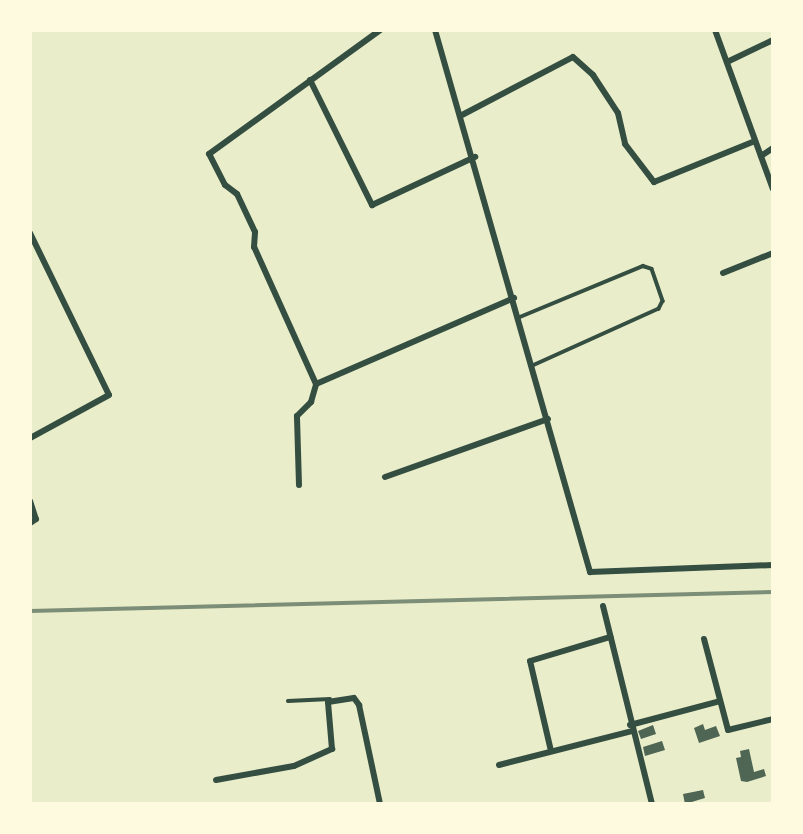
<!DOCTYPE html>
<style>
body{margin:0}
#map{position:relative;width:803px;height:834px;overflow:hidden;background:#e9edc9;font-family:"Public Sans",sans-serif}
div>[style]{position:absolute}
.building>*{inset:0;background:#4f6655}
.service>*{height:3.5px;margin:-1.75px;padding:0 1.75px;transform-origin:1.75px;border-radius:1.75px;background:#344e41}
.minor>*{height:6px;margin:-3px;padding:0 3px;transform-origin:3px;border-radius:3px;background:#344e41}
.rail>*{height:3.5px;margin:-1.75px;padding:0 1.75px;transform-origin:1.75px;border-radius:1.75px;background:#7c8e77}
span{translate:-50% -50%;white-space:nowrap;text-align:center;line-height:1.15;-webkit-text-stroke:7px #fefae0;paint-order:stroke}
.frame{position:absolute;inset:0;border:32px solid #fefae0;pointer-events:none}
</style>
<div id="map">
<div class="building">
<div style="clip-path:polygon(703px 724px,705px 730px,716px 726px,720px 736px,699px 743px,694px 728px)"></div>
<div style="clip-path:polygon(653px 725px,656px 734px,641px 739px,638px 731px)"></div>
<div style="clip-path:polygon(662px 741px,665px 750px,645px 756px,643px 747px)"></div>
<div style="clip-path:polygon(749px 749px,754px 772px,764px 769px,766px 776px,747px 782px,741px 781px,736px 758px,741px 757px,740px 751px)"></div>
<div style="clip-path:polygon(703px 790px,705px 798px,685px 804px,683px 794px)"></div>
</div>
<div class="service">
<div style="left:520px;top:317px;width:133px;rotate:-22.5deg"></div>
<div style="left:643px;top:266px;width:9px;rotate:18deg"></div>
<div style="left:652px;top:269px;width:34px;rotate:71deg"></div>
<div style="left:663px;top:301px;width:9px;rotate:117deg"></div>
<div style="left:659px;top:309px;width:138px;rotate:155.7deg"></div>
<div style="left:288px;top:701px;width:42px;rotate:-2.7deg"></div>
</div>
<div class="minor">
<div style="left:435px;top:30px;width:564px;rotate:74.04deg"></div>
<div style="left:590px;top:572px;width:183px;rotate:-2.2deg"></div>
<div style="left:715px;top:30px;width:169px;rotate:70deg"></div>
<div style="left:727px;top:62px;width:51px;rotate:-25.6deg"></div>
<div style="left:310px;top:80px;width:140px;rotate:63.6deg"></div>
<div style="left:372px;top:205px;width:114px;rotate:-25deg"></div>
<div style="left:462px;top:115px;width:125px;rotate:-27.6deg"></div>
<div style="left:573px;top:57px;width:27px;rotate:42deg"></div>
<div style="left:593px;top:75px;width:45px;rotate:56.7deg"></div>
<div style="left:618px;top:113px;width:32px;rotate:77deg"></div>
<div style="left:625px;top:144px;width:48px;rotate:52.7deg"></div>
<div style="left:654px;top:182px;width:109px;rotate:-22.1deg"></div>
<div style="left:761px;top:156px;width:14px;rotate:-34deg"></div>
<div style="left:30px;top:233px;width:180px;rotate:64deg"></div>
<div style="left:109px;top:395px;width:90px;rotate:151.4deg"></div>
<div style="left:723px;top:273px;width:54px;rotate:-21.8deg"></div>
<div style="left:316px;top:384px;width:216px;rotate:-23.5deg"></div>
<div style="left:385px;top:477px;width:173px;rotate:-19.6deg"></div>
<div style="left:299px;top:485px;width:69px;rotate:-91.7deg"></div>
<div style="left:297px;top:416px;width:20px;rotate:-45deg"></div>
<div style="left:311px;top:402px;width:19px;rotate:-74deg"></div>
<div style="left:316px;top:384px;width:150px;rotate:-114.3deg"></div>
<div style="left:254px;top:247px;width:15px;rotate:-86deg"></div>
<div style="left:255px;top:232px;width:42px;rotate:-115.3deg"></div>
<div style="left:237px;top:194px;width:15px;rotate:-143deg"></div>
<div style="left:225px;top:185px;width:35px;rotate:-117deg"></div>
<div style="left:209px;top:154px;width:211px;rotate:-35.9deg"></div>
<div style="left:30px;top:501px;width:19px;rotate:72deg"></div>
<div style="left:36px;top:519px;width:7px;rotate:146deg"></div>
<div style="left:603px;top:606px;width:204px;rotate:76.1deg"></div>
<div style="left:704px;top:639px;width:94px;rotate:75.2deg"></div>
<div style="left:728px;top:730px;width:46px;rotate:-13.7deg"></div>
<div style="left:630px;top:725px;width:93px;rotate:-14.9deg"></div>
<div style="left:551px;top:751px;width:92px;rotate:-103.1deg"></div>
<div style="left:530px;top:661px;width:84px;rotate:-16.7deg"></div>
<div style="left:499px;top:765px;width:137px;rotate:-14.3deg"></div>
<div style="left:216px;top:780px;width:79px;rotate:-10.2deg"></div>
<div style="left:294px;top:766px;width:42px;rotate:-24.1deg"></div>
<div style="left:332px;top:749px;width:47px;rotate:-94.9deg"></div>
<div style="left:328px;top:702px;width:26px;rotate:-9deg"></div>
<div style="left:354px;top:698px;width:9px;rotate:54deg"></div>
<div style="left:359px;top:705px;width:101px;rotate:78deg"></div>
</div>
<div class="rail">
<div style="left:30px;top:611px;width:743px;rotate:-1.46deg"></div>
</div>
<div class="frame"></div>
</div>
